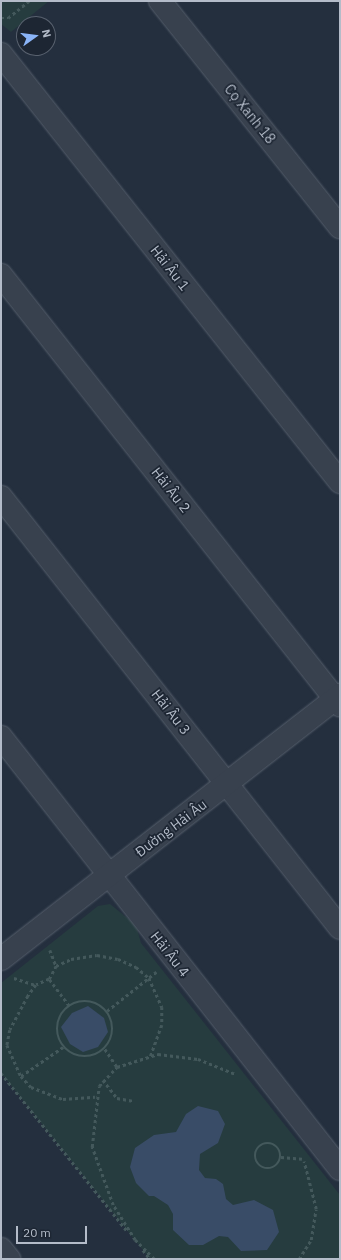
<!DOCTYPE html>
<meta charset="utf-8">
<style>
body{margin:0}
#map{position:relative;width:341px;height:1260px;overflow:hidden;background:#242f3e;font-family:"IBM Plex Sans",sans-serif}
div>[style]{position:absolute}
.green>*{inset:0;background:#263c3f}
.water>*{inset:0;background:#394c67}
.path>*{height:2.5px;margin-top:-1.25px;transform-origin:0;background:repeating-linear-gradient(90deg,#44595c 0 3px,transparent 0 6px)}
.path>.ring{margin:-1.25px;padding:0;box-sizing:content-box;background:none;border:2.5px solid #44595c;border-radius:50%}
.roads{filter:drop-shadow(0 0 1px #565f6c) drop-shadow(0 0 1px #565f6c)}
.minor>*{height:22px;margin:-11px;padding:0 11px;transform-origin:11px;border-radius:11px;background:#38414e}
span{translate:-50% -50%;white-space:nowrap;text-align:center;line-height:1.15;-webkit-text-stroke:3.5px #1d2633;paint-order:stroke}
.street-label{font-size:14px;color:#b4bcc9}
.frame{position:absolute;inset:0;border:2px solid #b4bcc9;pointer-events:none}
.north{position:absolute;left:16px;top:16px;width:40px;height:40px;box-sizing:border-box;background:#1d2633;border:1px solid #59626f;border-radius:50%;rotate:76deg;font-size:11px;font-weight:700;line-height:16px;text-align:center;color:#b4bcc9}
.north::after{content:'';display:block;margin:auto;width:14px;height:18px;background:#8ab4f8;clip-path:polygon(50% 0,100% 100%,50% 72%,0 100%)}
.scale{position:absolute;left:16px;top:1226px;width:71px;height:18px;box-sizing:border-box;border:2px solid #b4bcc9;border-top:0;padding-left:5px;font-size:12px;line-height:14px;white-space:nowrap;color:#b4bcc9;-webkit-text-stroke:3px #1d2633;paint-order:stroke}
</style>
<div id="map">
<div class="green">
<div style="clip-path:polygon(1px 1px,49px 1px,11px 32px,1px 24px)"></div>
<div style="clip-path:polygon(110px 904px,136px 925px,141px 943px,340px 1195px,340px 1259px,150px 1259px,1px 1073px,1px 983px,98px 906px)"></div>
</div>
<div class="water">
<div style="clip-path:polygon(88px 1006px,104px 1018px,108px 1032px,98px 1047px,83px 1052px,70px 1044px,61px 1027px,72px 1013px)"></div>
<div style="clip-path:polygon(198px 1106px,218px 1111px,225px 1124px,218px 1143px,200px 1154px,199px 1170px,205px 1178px,216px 1179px,223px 1184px,226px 1199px,233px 1205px,254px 1200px,273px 1210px,279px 1232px,267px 1250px,241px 1251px,228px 1237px,219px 1236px,203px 1245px,189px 1245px,173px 1230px,173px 1214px,168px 1205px,154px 1196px,149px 1196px,136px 1183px,130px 1167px,135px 1148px,154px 1135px,176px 1132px,186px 1114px)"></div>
</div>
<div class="path">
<div style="left:1px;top:18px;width:7px"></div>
<div style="left:8px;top:18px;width:27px;rotate:-39deg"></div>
<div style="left:50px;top:950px;width:17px;rotate:69deg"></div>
<div style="left:14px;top:978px;width:23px;rotate:18deg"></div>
<div style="left:49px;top:979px;width:14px;rotate:155deg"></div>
<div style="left:36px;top:985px;width:14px;rotate:126deg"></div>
<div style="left:28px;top:996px;width:38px;rotate:118deg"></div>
<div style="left:10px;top:1030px;width:15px;rotate:101deg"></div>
<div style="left:7px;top:1045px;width:34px;rotate:66deg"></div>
<div style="left:21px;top:1076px;width:15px;rotate:48deg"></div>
<div style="left:31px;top:1087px;width:34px;rotate:21deg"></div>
<div style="left:63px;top:1099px;width:32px;rotate:-4deg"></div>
<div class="ring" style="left:57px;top:1001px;width:53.5px;height:53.5px"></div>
<div style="left:69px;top:1006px;width:34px;rotate:-127deg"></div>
<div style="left:49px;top:979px;width:15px;rotate:-62deg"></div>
<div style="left:56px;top:966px;width:17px;rotate:-25deg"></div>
<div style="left:71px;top:959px;width:26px;rotate:-9deg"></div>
<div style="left:97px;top:955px;width:21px;rotate:11deg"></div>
<div style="left:118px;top:959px;width:20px;rotate:24deg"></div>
<div style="left:136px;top:967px;width:17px;rotate:40deg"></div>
<div style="left:149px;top:978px;width:32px;rotate:66deg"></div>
<div style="left:162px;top:1007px;width:18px;rotate:90deg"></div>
<div style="left:162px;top:1025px;width:33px;rotate:110deg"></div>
<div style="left:107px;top:1011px;width:63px;rotate:-38.5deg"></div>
<div style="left:105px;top:1049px;width:22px;rotate:56deg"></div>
<div style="left:1px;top:1073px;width:202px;rotate:51.4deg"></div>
<div style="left:21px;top:1076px;width:51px;rotate:-34.6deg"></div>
<div style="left:103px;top:1080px;width:23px;rotate:52deg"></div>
<div style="left:117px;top:1098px;width:17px;rotate:10deg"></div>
<div class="ring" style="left:255px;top:1143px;width:23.5px;height:23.5px"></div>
<div style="left:281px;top:1157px;width:21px;rotate:5deg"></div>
<div style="left:143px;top:1250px;width:11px;rotate:52deg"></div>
<div style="left:154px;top:1259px;width:27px;rotate:-135deg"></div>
<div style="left:135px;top:1240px;width:41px;rotate:-122.2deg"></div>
<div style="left:113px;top:1205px;width:62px;rotate:-109.9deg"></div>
<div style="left:92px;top:1147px;width:61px;rotate:-83.5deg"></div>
<div style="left:99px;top:1086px;width:26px;rotate:-47deg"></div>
<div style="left:117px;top:1067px;width:43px;rotate:-17.6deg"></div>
<div style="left:158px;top:1054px;width:40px;rotate:7.1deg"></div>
<div style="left:198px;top:1059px;width:40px;rotate:22deg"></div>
<div style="left:299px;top:1259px;width:22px;rotate:-58deg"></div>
<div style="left:311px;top:1240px;width:31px;rotate:-81deg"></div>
<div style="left:316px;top:1209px;width:49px;rotate:-104.3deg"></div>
</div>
<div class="roads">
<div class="minor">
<div style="left:160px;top:1px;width:289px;rotate:51.5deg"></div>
<div style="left:1px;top:54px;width:546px;rotate:51.62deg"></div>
<div style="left:1px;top:275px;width:548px;rotate:51.75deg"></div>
<div style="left:1px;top:497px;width:548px;rotate:51.81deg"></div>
<div style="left:1px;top:737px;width:549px;rotate:51.88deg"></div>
<div style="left:1px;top:959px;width:430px;rotate:-37.9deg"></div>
<div style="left:1px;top:1249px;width:13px;rotate:51deg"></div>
</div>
</div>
<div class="street-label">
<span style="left:250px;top:114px;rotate:51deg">Cọ Xanh 18</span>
<span style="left:170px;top:268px;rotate:52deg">Hải Âu 1</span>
<span style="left:171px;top:490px;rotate:52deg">Hải Âu 2</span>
<span style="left:171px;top:712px;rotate:52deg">Hải Âu 3</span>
<span style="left:171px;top:828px;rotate:-37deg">Đường Hải Âu</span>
<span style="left:170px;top:954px;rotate:52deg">Hải Âu 4</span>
</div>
<div class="frame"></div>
<div class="north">N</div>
<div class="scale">20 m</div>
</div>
